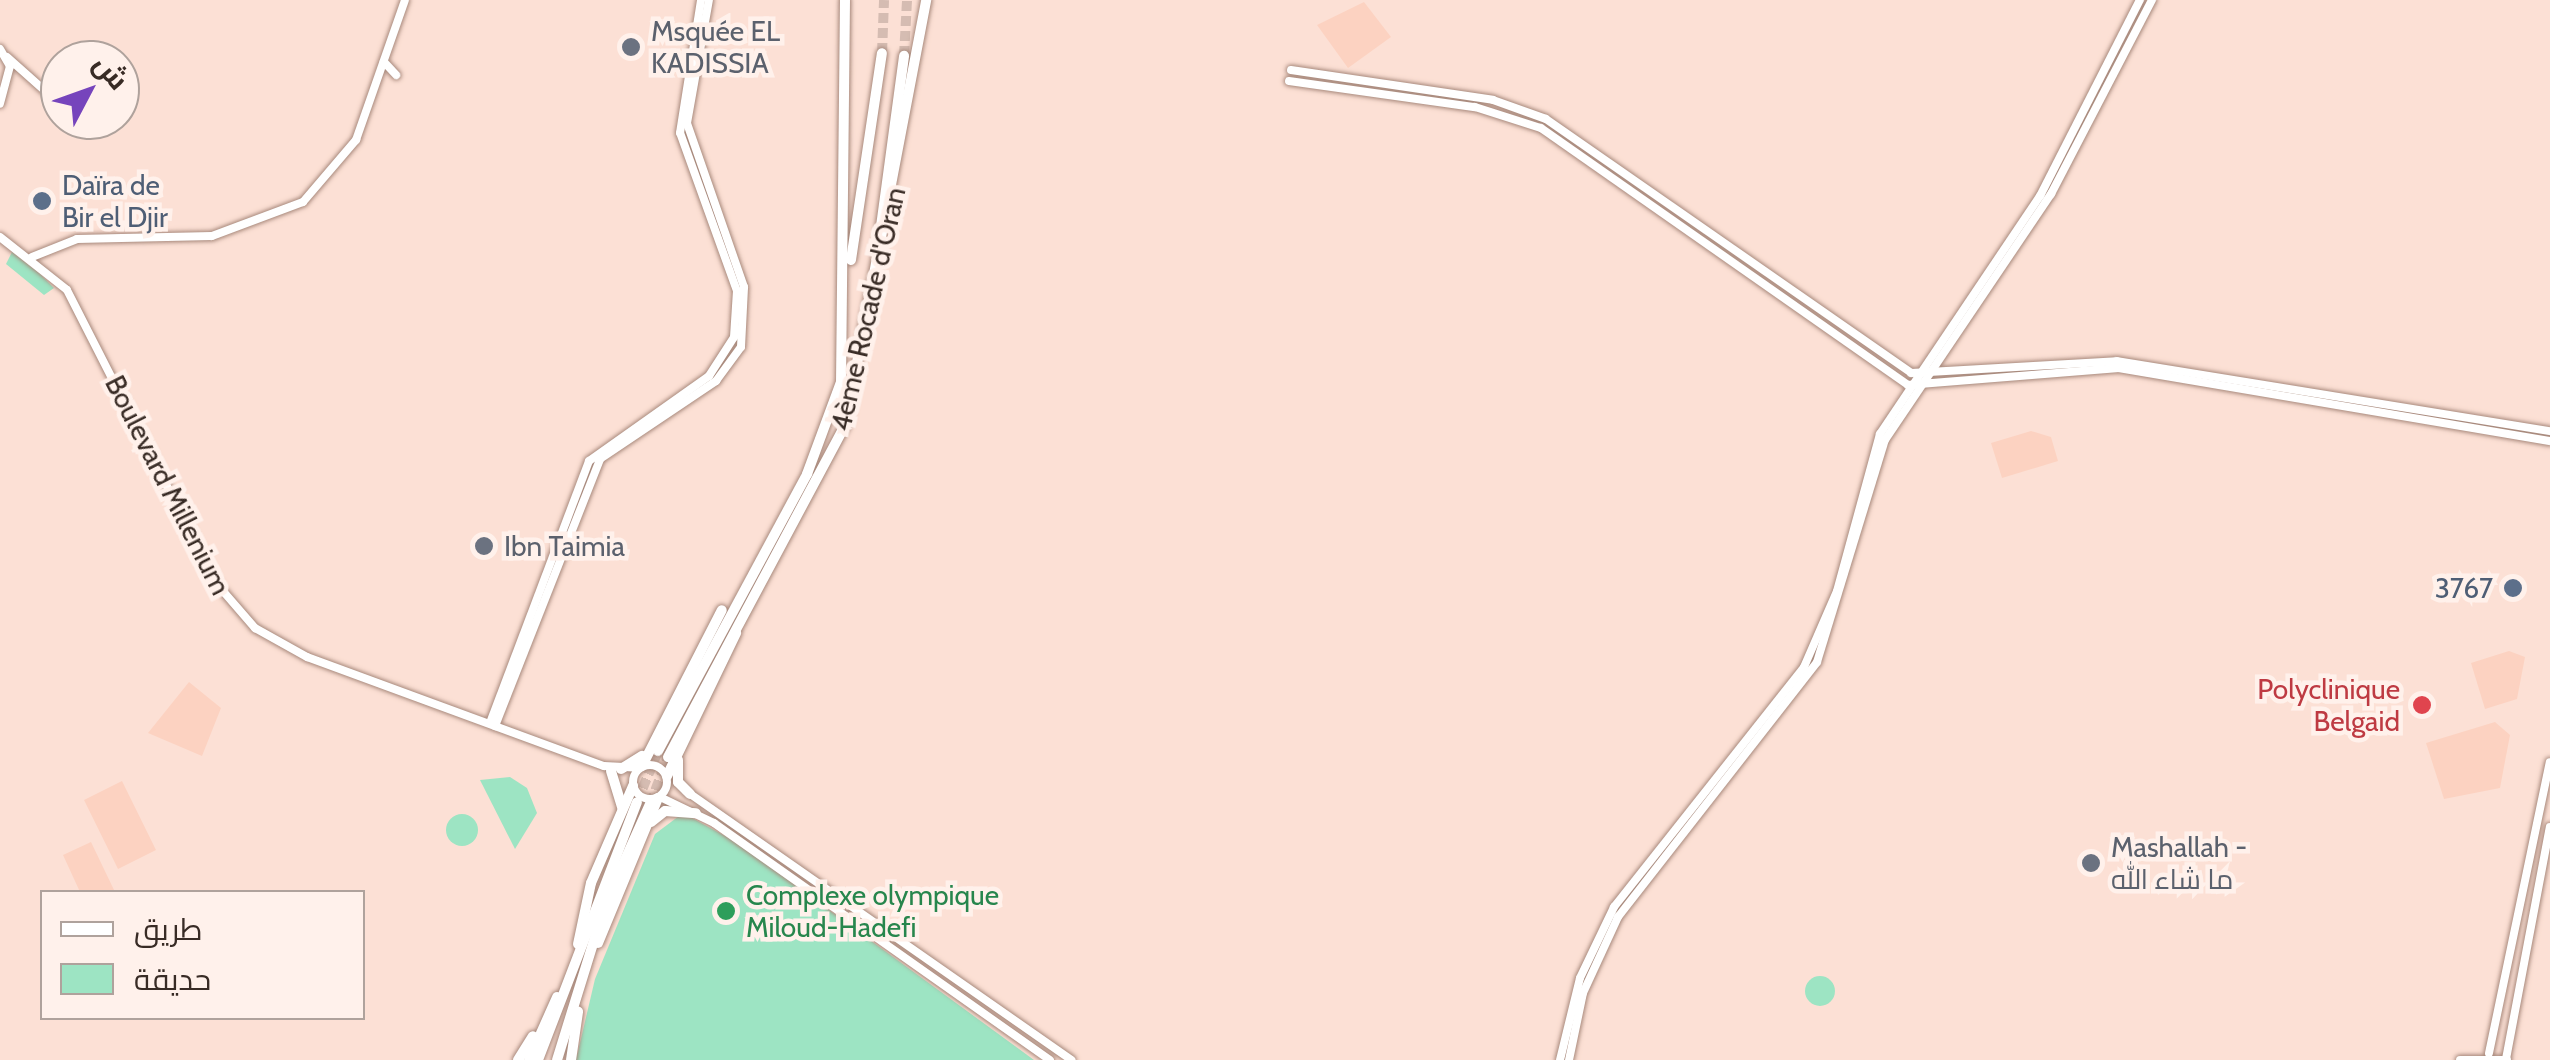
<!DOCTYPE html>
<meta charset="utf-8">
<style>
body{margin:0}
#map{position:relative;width:2550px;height:1060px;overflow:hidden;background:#fce0d5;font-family:Cabin,Cairo,sans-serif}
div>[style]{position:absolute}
.built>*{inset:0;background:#fcd2c1}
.green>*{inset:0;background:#9de4c3}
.round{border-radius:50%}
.highway-tunnel>*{height:10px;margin-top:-5px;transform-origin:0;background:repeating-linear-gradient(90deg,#d5bcb2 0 10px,transparent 0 15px)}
.roads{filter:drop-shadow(0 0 2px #a8897c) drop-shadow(0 0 2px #a8897c)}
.secondary>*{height:8px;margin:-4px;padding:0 4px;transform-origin:4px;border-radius:4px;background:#fff}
.secondary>.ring{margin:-4px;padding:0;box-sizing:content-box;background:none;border:8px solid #fff;border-radius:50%}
.highway>*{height:10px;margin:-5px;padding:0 5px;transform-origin:5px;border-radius:5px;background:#fff}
.dots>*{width:28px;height:28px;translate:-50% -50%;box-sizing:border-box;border:5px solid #fff1eb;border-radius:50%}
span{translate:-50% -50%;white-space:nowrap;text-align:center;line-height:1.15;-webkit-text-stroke:9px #fff1eb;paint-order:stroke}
.worship-label{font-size:28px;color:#5b616d}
.left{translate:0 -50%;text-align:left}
.service-label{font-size:28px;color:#4e5e75}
.right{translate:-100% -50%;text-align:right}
.street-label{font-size:28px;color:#382b25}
.health-label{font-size:28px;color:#be3a42}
.leisure-label{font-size:28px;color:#27864d}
.legend{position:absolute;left:40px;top:890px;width:325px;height:130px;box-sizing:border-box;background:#fff1eb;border:2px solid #afa29c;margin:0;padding:12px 18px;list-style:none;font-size:30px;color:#382b25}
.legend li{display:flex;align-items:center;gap:20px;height:50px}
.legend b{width:50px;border:2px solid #afa29c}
.north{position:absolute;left:40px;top:40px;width:100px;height:100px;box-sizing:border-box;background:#fff1eb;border:2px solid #afa29c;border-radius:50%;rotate:49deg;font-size:28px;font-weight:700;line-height:40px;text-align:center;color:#382b25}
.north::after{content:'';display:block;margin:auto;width:35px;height:45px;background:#7644bc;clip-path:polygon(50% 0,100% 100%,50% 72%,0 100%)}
</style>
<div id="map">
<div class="built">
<div style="clip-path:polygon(1364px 2px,1391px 37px,1348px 68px,1317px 25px)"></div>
<div style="clip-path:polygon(2031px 431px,2051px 437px,2058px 461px,2002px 478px,1991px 443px)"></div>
<div style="clip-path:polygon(2509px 651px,2525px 657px,2517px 699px,2485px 709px,2471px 663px)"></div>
<div style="clip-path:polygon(189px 682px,221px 708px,202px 756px,148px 733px)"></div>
<div style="clip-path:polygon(2495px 722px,2510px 735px,2500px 788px,2444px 799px,2426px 743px)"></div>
<div style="clip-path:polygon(122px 781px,156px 850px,118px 869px,84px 800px)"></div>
<div style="clip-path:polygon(91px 842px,115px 892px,80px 892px,63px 855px)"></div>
</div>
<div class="green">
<div style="clip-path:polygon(12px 252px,39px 273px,54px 288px,44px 295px,6px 264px)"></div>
<div style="clip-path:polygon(510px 777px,527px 788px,537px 813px,515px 849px,480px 780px)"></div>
<div style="clip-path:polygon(683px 813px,736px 842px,1034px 1060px,576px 1060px,595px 979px,655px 834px)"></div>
<div class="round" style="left:446px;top:814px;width:32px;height:32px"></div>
<div class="round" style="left:1805px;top:976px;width:30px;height:30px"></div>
</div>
<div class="highway-tunnel">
<div style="left:882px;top:53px;width:53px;rotate:-87.8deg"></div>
<div style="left:904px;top:56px;width:56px;rotate:-86.9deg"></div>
<div style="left:637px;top:802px;width:55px;rotate:-67.6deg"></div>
<div style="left:650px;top:804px;width:50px;rotate:-69deg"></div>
</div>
<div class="roads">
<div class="secondary">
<div style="left:0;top:49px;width:20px;rotate:60deg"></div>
<div style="left:10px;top:66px;width:39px;rotate:105deg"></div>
<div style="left:7px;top:57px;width:71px;rotate:41.6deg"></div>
<div style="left:384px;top:62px;width:18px;rotate:47deg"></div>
<div style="left:1291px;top:70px;width:204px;rotate:8.4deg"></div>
<div style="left:1493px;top:100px;width:56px;rotate:19.7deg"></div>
<div style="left:1546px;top:119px;width:445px;rotate:34.8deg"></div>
<div style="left:1911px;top:373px;width:206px;rotate:-3.3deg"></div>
<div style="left:2117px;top:361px;width:439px;rotate:9.2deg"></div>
<div style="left:1289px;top:81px;width:188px;rotate:8deg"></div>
<div style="left:1475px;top:107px;width:69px;rotate:17.7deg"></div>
<div style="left:1541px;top:128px;width:448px;rotate:35deg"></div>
<div style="left:1908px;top:385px;width:211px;rotate:-4.6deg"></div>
<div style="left:2118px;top:368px;width:438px;rotate:9.6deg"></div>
<div style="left:84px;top:120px;width:12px;rotate:35deg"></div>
<div style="left:0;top:237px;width:85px;rotate:38.3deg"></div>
<div style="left:67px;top:290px;width:329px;rotate:63deg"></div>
<div style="left:216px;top:583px;width:60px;rotate:49.1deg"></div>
<div style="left:255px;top:628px;width:60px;rotate:29.1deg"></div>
<div style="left:307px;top:657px;width:316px;rotate:20.2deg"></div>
<div style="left:604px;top:766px;width:35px;rotate:3deg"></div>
<div style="left:32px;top:257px;width:48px;rotate:-21.8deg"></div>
<div style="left:77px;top:239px;width:135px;rotate:-1.3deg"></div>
<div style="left:212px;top:236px;width:97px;rotate:-20.5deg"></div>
<div style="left:303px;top:202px;width:82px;rotate:-49.5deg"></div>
<div style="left:356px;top:140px;width:148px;rotate:-70.7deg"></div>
<div style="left:490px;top:723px;width:280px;rotate:-69.3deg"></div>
<div style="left:589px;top:461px;width:147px;rotate:-35.3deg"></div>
<div style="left:709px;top:376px;width:46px;rotate:-57.3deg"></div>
<div style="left:734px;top:337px;width:46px;rotate:-86.3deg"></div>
<div style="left:737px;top:291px;width:168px;rotate:-109.8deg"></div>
<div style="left:680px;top:133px;width:135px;rotate:-81deg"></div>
<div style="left:495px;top:726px;width:287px;rotate:-68.5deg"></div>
<div style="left:600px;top:459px;width:140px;rotate:-33.9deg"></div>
<div style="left:716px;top:381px;width:42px;rotate:-53.7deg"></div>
<div style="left:741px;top:347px;width:60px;rotate:-87.1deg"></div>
<div style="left:744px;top:287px;width:174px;rotate:-109.2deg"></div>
<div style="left:687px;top:123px;width:125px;rotate:-79.9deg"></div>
<div class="ring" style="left:633px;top:765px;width:26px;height:26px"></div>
<div style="left:686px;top:791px;width:470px;rotate:34.9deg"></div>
<div style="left:660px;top:797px;width:60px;rotate:25.7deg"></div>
<div style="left:714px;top:823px;width:411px;rotate:35.2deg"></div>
<div style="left:2489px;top:1053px;width:297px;rotate:-78.2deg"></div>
<div style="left:2506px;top:1059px;width:236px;rotate:-79.3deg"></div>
<div style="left:1560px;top:1060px;width:84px;rotate:-76.3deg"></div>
<div style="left:1580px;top:978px;width:79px;rotate:-64.4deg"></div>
<div style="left:1614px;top:907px;width:306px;rotate:-51.6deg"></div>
<div style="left:1804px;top:667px;width:83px;rotate:-66.5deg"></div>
<div style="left:1837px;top:591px;width:163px;rotate:-74.7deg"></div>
<div style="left:1880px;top:434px;width:287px;rotate:-56.1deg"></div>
<div style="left:2040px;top:196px;width:220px;rotate:-63deg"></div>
<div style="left:1569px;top:1060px;width:68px;rotate:-78.2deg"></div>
<div style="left:1583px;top:993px;width:84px;rotate:-65.3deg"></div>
<div style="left:1618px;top:917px;width:323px;rotate:-52deg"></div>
<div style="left:1817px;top:662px;width:232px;rotate:-73deg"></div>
<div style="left:1885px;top:440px;width:297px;rotate:-56deg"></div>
<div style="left:2051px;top:194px;width:219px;rotate:-62.5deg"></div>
<div style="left:2460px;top:1060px;width:47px"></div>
</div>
<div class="highway">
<div style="left:877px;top:256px;width:202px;rotate:-82.3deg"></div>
<div style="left:851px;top:260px;width:209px;rotate:-81.5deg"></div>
<div style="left:658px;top:751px;width:315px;rotate:-61.7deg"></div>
<div style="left:807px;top:474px;width:98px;rotate:-69.7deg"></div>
<div style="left:841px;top:382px;width:382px;rotate:-89.4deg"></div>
<div style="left:668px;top:757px;width:375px;rotate:-61.9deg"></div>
<div style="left:845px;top:426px;width:434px;rotate:-79.2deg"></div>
<div style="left:678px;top:760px;width:22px;rotate:90deg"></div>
<div style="left:678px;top:782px;width:17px;rotate:45deg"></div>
<div style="left:642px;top:766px;width:175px;rotate:-62.9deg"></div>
<div style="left:621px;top:769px;width:25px;rotate:-32deg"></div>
<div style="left:611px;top:771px;width:39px;rotate:73deg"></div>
<div style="left:667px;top:776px;width:159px;rotate:-64.2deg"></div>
<div style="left:651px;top:822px;width:18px;rotate:-38deg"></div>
<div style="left:665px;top:811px;width:31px;rotate:4deg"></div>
<div style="left:598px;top:943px;width:157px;rotate:-67.5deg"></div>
<div style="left:578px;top:944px;width:62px;rotate:-78deg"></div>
<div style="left:591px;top:883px;width:106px;rotate:-66.6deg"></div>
<div style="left:518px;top:1060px;width:28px;rotate:-58deg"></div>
<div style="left:529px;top:1060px;width:69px;rotate:-66deg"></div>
<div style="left:538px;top:1060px;width:276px;rotate:-69deg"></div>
<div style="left:557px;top:1060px;width:165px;rotate:-72.8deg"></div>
<div style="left:606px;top:902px;width:107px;rotate:-65.8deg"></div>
<div style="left:571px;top:1060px;width:49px;rotate:-81.7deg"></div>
</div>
</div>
<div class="dots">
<div style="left:631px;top:47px;background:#6b7280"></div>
<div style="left:42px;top:201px;background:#5c6f8a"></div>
<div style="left:484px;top:546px;background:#6b7280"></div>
<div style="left:2513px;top:588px;background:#5c6f8a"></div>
<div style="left:2422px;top:705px;background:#e0444e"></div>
<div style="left:2091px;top:863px;background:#6b7280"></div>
<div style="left:726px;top:911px;background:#2e9e5b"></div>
</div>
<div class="worship-label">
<span class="left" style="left:651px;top:47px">Msquée EL<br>KADISSIA</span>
<span class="left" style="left:504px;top:546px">Ibn Taimia</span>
<span class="left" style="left:2111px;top:863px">Mashallah -<br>ما شاء الله</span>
</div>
<div class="service-label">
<span class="left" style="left:62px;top:201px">Daïra de<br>Bir el Djir</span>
<span class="right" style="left:2493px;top:588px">3767</span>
</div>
<div class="street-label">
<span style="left:868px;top:309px;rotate:-77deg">4ème Rocade d'Oran</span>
<span style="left:168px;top:485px;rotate:63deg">Boulevard Millenium</span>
</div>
<div class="health-label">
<span class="right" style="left:2400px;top:705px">Polyclinique<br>Belgaid</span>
</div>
<div class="leisure-label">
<span class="left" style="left:746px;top:911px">Complexe olympique<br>Miloud-Hadefi</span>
</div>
<ul class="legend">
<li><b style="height:12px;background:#fff"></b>طريق</li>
<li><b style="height:28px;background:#9de4c3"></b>حديقة</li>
</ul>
<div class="north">ش</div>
</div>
